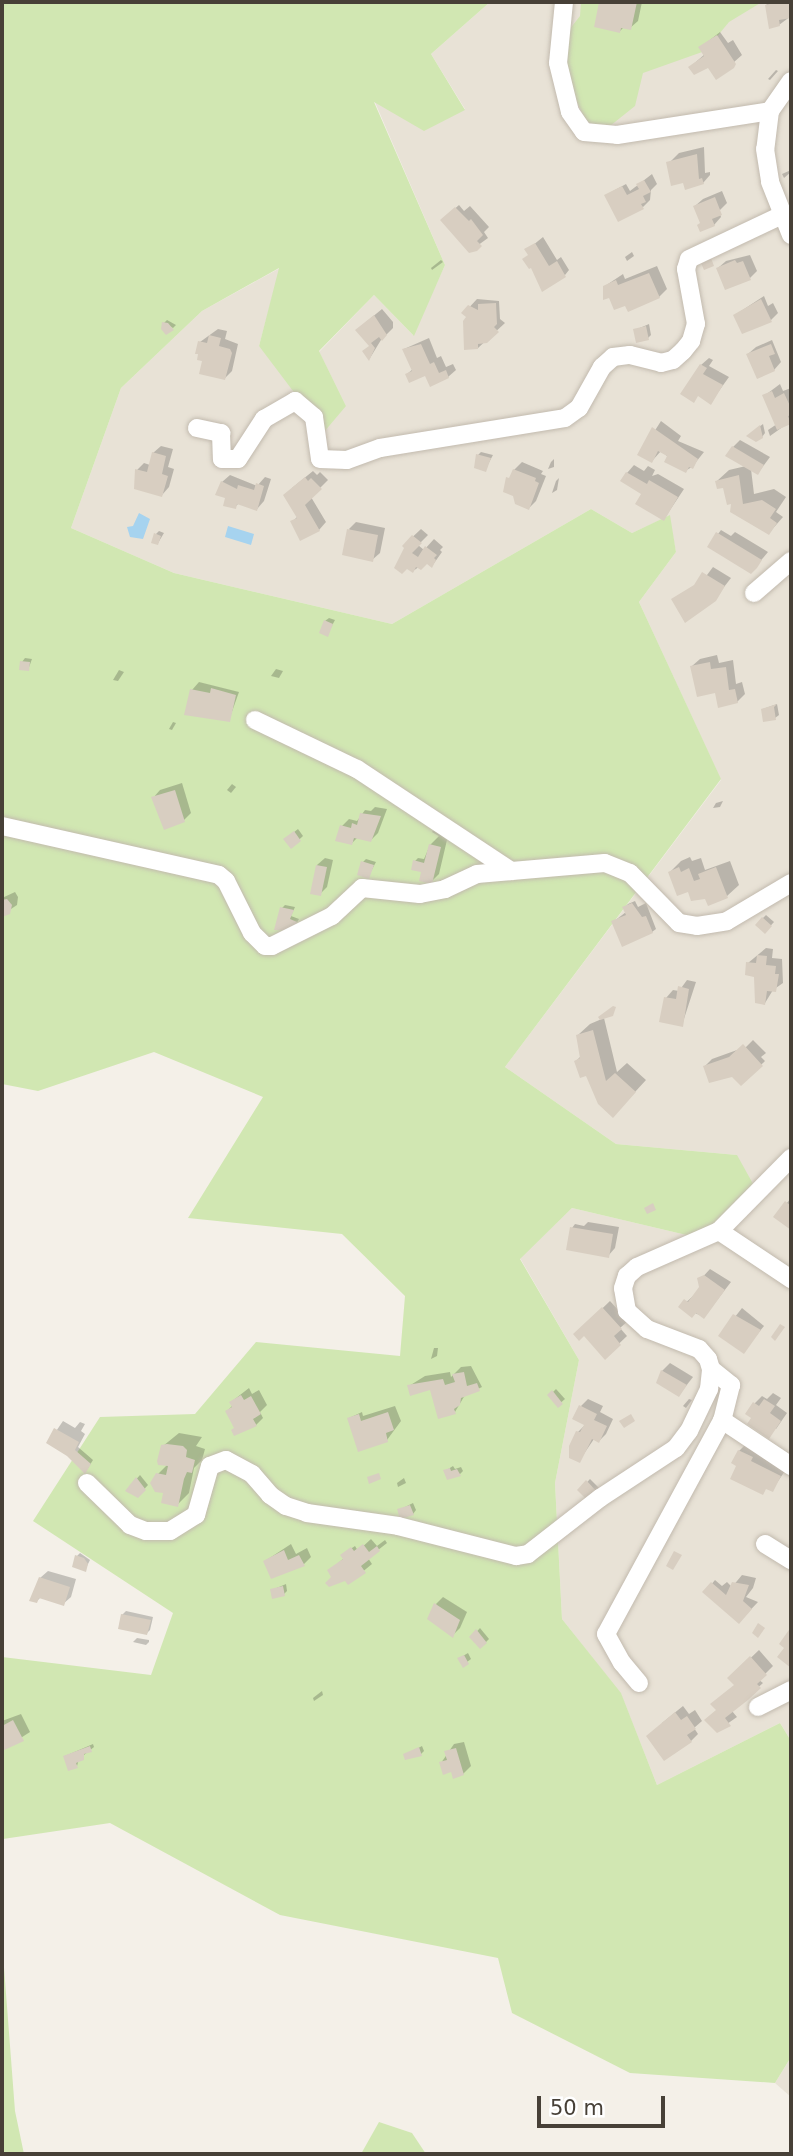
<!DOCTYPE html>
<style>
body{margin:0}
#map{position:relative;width:793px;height:2156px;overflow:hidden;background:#f4f0e8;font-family:"DejaVu Sans",sans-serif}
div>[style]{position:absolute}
.residential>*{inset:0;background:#e8e2d6}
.green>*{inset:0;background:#d1e7b2}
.water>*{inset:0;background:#a6d3ef}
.shadow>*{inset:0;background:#0003}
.building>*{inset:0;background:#d8cec1}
.roads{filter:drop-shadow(0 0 2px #c2baae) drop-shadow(0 0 2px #c2baae)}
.minor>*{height:18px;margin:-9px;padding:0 9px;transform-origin:9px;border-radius:9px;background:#fff}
span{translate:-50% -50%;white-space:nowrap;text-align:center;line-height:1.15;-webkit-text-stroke:6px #fff;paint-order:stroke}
.frame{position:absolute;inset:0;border:4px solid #474037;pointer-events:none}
.scale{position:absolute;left:537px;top:2096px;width:128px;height:32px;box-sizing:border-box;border:4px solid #474037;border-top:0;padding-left:9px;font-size:21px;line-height:24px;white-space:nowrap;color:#474037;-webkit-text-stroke:5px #fff;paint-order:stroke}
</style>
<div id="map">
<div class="residential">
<div style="clip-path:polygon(490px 2px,791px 2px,791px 1741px,780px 1723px,657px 1785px,621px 1694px,562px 1619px,555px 1483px,579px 1360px,520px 1258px,572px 1208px,699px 1238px,737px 1155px,616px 1144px,505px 1067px,721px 780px,639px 602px,676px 552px,669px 516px,632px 533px,591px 509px,392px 624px,174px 573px,71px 528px,121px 388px,202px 311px,280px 268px,259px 346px,346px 406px,319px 352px,374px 295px,413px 335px,445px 265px,374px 100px,465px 109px,431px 54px)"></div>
<div style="clip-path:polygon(791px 2057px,791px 2097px,775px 2083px)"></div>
</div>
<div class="green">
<div style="clip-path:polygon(2px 2px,490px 2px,431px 54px,465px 110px,424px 131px,374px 102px,445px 265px,414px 336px,374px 295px,319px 351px,346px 406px,324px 432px,259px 346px,279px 268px,202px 311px,121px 388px,71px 528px,174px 573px,392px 624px,591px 509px,632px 533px,670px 515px,676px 552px,639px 602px,721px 779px,505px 1067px,616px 1144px,737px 1155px,757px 1191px,699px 1238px,572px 1208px,520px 1259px,579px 1360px,555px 1483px,562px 1619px,621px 1693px,657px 1785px,780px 1723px,791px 1741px,791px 2057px,775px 2083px,630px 2073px,512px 2013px,498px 1958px,280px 1915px,110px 1823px,3px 1839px,2px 1941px,15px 2111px,24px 2154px,2px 2154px,2px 1657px,151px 1675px,173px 1613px,33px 1521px,100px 1417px,195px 1414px,256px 1342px,400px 1356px,405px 1296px,342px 1234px,188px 1218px,263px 1097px,154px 1052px,38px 1091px,2px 1084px)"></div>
<div style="clip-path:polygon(581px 2px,762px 2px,729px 22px,705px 51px,643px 73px,635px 106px,605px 130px,586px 121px,566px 79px,569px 30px,580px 16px)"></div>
<div style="clip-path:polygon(379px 2122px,412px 2133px,426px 2154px,361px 2154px)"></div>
</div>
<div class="water">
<div style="clip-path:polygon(139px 513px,150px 519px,143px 539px,130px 537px,127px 527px,133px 526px)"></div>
<div style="clip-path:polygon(228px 526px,254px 534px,251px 545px,225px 537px)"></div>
</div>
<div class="shadow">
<div style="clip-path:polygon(602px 2px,642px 2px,638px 21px,630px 28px,624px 27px,619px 32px)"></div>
<div style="clip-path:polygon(770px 2px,791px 2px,791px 16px,779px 25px,766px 5px)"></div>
<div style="clip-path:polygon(720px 32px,728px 43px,733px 40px,742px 55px,716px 78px,709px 66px,690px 67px,705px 54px,701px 47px)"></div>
<div style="clip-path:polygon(776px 70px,778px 71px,770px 80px,768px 79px)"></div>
<div style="clip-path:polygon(704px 147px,705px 173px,710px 172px,710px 175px,703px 183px,671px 161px,679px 153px)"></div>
<div style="clip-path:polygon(791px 170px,791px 172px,784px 178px,782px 174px)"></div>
<div style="clip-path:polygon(652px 174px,657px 184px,651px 190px,650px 200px,643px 207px,606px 195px,626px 184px,630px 191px)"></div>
<div style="clip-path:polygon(722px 191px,727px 203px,719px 211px,721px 217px,714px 225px,695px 206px,703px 199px)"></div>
<div style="clip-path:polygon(459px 205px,464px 211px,470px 206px,489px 227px,484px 232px,488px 238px,470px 251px,442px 220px)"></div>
<div style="clip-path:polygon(543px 237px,557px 260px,561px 257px,569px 270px,565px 275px,532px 265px,527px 250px)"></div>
<div style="clip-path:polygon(632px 252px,634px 256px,627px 261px,625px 257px)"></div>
<div style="clip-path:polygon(750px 255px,757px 271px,750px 278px,718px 268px,726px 261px)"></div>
<div style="clip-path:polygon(441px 260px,443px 262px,432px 270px,431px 268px)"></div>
<div style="clip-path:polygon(657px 266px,667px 289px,659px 297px,625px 300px,605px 286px,623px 274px,625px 279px)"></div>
<div style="clip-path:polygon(764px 296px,768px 306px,773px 303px,778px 313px,771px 320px,735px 315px)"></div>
<div style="clip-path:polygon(477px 299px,499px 301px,500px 319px,505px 323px,478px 348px,468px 317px,464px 313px)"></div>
<div style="clip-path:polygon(382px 309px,393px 322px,393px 328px,381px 340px,370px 358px,371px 345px,365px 323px)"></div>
<div style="clip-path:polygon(167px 320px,176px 325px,173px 328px,164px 323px)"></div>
<div style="clip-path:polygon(649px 324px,651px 335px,648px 338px,635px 330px)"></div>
<div style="clip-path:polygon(218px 329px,227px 331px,225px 339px,238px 344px,232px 371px,225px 378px,200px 342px)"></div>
<div style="clip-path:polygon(429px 338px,437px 358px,441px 356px,446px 367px,453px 364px,456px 370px,448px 377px,407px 374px,413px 369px,404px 349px)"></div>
<div style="clip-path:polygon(772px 340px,781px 362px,774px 370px,748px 354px,756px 347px)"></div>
<div style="clip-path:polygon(709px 358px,713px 360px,709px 366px,729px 377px,711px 402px,699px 395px,701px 365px)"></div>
<div style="clip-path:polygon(780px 384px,783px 391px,791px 388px,791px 421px,770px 436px,768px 430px,777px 424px,764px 396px)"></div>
<div style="clip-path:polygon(661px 421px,681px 436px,678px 441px,704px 452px,692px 467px,685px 471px,661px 451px,652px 461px,640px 454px)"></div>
<div style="clip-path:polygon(763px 424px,765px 433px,762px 437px,751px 433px)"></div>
<div style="clip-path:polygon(740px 440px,770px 457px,758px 473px,751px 469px,754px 494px,774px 489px,786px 497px,776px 512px,783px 517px,769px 533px,734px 502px,724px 486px,717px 481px,729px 470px,746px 466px,733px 447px)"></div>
<div style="clip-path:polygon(161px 446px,173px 449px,168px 467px,174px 469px,169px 487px,162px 495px,137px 470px,144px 463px,150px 465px,153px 453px)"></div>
<div style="clip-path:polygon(481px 452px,493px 455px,485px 470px,478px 455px)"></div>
<div style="clip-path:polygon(554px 459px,554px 467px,548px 469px,551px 462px)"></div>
<div style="clip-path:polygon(522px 462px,543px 471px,541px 474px,546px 476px,536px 501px,529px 508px,514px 470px)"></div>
<div style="clip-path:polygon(634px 465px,644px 471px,648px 466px,655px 470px,652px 476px,658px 474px,684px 489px,664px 519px,627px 473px)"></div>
<div style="clip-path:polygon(313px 471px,317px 475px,320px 472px,328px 480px,311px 497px,326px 522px,319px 530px,293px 521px,298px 516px,292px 488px)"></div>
<div style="clip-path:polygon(230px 475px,257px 486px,265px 477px,271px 479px,264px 501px,257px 509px,239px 503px,235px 507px,222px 482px)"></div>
<div style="clip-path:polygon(559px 478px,557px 490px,552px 493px,556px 481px)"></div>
<div style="clip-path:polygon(356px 522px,385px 528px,380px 553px,372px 560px,349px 529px)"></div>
<div style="clip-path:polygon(421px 529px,428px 535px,418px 545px,424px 550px,434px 539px,443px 547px,440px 550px,442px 552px,432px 566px,426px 562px,413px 571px,404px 545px)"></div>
<div style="clip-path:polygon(721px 530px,731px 536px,735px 532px,768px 552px,758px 564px,709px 546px)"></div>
<div style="clip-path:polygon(159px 531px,164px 533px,158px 543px,156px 534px)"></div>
<div style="clip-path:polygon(713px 567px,731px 578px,714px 600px,701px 583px)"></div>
<div style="clip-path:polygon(329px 618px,335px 620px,327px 635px,325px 621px)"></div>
<div style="clip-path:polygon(717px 655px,719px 663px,733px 660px,736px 684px,742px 682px,745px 694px,737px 702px,717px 691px,692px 666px,700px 659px)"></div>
<div style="clip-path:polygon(25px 658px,32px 659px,28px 670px,22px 662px)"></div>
<div style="clip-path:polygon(276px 669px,283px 671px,279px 678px,271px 676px)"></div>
<div style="clip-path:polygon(119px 670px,124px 672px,118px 681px,113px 680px)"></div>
<div style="clip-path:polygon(199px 682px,239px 692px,229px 720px,192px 690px)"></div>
<div style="clip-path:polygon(777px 704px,779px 715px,775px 718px,763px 709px)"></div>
<div style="clip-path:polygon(173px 722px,176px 723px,172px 730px,169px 729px)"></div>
<div style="clip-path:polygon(182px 783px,191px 813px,184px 820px,153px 798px,160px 790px)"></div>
<div style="clip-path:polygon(232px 784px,236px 787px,231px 793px,227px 790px)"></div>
<div style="clip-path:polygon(723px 801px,720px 807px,713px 808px,716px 803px)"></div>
<div style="clip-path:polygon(375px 807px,387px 809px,378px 833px,371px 840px,358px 837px,352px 843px,342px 826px,349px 819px,357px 821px,365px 810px,371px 811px)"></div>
<div style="clip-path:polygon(436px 827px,447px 840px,439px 874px,431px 882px,415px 861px,418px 858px,424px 859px,430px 845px,439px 836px,432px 832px)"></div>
<div style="clip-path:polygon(298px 829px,303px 836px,291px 847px,289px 836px)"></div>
<div style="clip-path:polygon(690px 857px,692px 861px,701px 858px,705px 870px,730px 861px,739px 885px,727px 896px,705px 894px,670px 872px,681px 861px)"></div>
<div style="clip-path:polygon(325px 858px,333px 860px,327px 887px,320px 894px,317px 865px)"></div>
<div style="clip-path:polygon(366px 859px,376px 862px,368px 877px,363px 862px)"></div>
<div style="clip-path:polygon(15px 892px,18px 897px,17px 905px,2px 915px,2px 898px)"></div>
<div style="clip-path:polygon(635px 901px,638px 907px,646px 903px,656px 929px,652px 932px,613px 922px,626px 912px,624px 908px,628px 904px)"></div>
<div style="clip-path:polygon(285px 905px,295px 907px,291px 916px,299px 919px,293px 930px,282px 908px)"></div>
<div style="clip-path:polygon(766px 915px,774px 922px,765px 932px,757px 924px)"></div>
<div style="clip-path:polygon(766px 948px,773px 949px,772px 958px,782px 959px,783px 983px,773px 990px,765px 1003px,756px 975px,748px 963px)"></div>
<div style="clip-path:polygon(687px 980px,696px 982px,682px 1025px,666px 998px,673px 990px,679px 991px)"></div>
<div style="clip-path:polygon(604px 1018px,617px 1072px,627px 1063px,646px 1080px,624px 1104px,576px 1061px,581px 1056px,578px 1035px,590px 1024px)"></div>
<div style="clip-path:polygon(753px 1040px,766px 1053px,761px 1057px,765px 1061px,741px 1084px,733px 1075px,705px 1066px,712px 1059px,737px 1050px,740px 1053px)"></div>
<div style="clip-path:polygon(791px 1198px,791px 1228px,776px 1216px)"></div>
<div style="clip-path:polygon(588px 1222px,619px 1227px,615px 1248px,608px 1256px,572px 1228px,575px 1224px,584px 1226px)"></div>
<div style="clip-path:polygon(710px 1269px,731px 1282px,704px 1317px,681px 1307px,703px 1287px,698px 1282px)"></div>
<div style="clip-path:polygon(610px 1301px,628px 1321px,620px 1328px,627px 1336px,605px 1357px,583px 1327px)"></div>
<div style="clip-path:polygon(742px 1308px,764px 1326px,743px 1352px,720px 1336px)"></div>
<div style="clip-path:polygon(434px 1348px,438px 1348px,437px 1356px,431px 1359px)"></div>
<div style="clip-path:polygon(670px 1363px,693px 1377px,679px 1395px,662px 1371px)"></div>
<div style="clip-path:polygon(471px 1366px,482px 1387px,465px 1395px,455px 1412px,431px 1388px,409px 1386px,425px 1376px,450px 1372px,451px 1377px,461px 1367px)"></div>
<div style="clip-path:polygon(249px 1388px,252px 1394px,259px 1390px,267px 1405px,260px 1412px,263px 1418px,256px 1425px,236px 1428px,227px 1411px,233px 1405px,231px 1402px)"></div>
<div style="clip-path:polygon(556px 1389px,565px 1399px,558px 1405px,550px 1395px)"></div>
<div style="clip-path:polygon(773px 1393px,781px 1398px,776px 1405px,787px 1413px,776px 1429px,754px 1417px,755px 1403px,762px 1396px,767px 1399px)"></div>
<div style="clip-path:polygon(588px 1399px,603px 1406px,600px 1412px,613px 1419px,606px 1434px,599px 1441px,594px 1439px,579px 1461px,578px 1432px,586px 1424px,581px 1406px)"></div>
<div style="clip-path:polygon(689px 1399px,692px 1400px,686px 1408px,683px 1406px)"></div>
<div style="clip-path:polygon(395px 1406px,401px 1421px,387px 1440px,349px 1418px,362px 1412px,363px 1416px)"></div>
<div style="clip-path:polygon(63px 1421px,75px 1428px,80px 1422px,85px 1424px,81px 1431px,85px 1434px,78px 1447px,93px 1460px,88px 1468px,48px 1443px)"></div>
<div style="clip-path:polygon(179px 1433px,202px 1437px,196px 1446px,205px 1449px,202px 1460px,194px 1468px,189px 1493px,177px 1505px,165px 1492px,158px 1474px,168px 1464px,163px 1446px)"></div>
<div style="clip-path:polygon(747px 1443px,787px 1468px,772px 1490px,739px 1465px,739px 1451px)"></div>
<div style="clip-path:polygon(453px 1466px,455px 1469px,461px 1467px,463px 1471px,460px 1474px,445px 1471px)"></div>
<div style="clip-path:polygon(140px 1475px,148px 1485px,138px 1496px,127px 1490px)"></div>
<div style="clip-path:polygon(404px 1478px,406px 1483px,398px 1487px,397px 1483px)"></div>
<div style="clip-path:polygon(590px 1479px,600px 1489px,589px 1499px,580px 1490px)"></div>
<div style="clip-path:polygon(413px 1503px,416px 1510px,413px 1514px,399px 1510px)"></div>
<div style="clip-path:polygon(371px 1539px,377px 1546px,385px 1540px,387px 1543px,368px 1558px,372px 1564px,349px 1583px,345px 1578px,334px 1577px,329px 1571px,344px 1558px,346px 1552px,355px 1546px,358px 1551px)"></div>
<div style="clip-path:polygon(291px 1544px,296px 1554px,307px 1548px,311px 1557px,304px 1564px,265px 1561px)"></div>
<div style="clip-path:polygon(80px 1553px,90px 1560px,85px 1570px,77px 1556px)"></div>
<div style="clip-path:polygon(48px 1571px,76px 1579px,71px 1597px,63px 1604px,41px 1597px,37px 1601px,40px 1578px)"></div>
<div style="clip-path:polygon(742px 1575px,756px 1578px,753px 1588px,746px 1597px,758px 1602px,739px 1622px,705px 1592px,715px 1580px,722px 1586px,727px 1582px,732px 1587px)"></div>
<div style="clip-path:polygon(286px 1584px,287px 1591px,284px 1594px,272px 1590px)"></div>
<div style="clip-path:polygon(443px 1597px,467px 1612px,460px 1628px,453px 1635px,436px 1604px)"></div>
<div style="clip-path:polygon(126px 1611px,153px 1617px,150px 1630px,147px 1633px,122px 1615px)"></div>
<div style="clip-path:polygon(480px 1628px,489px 1639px,481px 1647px,472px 1637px)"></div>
<div style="clip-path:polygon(137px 1638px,149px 1640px,149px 1642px,146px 1645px,133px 1642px)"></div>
<div style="clip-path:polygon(759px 1650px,773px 1666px,759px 1680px,763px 1683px,732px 1711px,737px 1717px,717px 1731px,718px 1709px,736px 1684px,737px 1671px)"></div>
<div style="clip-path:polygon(468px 1653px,471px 1659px,463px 1665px,463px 1656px)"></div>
<div style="clip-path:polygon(322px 1691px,323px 1695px,314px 1701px,313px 1698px)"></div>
<div style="clip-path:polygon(683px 1706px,689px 1714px,695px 1710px,702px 1721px,694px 1728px,698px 1734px,691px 1741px,662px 1723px)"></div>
<div style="clip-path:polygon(21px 1714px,30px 1732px,2px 1750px,2px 1721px)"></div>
<div style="clip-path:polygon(464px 1742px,471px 1766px,463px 1774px,441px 1763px,454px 1744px)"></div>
<div style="clip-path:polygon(93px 1744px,94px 1747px,79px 1759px,77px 1766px,65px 1756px)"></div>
<div style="clip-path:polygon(422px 1746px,424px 1751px,421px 1754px,405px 1755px)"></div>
</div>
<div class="building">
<div style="clip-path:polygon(599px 2px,637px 2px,631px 30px,621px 28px,620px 33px,594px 27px)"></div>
<div style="clip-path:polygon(779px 2px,791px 2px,791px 18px,779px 20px,780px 26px,769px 29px,765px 5px)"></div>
<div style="clip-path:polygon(717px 35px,736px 64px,734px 68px,716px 80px,708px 68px,694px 75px,688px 67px,704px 56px,698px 47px)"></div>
<div style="clip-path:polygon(697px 154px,699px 179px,702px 178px,704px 184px,685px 190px,683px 183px,671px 186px,666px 162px)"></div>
<div style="clip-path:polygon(644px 180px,651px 192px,643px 196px,646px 202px,641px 204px,644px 209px,618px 222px,604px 195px,622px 186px,627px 195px,639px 189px,636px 184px)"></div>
<div style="clip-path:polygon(715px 197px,722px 215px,712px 219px,715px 226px,700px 232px,697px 225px,700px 223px,693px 206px)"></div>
<div style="clip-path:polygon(455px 207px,469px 221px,471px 219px,483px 235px,477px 241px,482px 246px,477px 251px,469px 253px,440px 220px)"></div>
<div style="clip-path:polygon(535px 243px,549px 266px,557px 261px,566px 277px,542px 292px,531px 268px,529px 269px,522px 259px,528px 255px,524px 249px)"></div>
<div style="clip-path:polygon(711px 258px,714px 266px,704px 270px,701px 263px)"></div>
<div style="clip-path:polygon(735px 260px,737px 263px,743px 261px,751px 280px,725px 290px,716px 268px)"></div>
<div style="clip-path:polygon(649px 273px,660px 298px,628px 312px,625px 306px,614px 310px,609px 298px,603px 300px,603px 286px,616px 280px,618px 285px)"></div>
<div style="clip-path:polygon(761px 299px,772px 322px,742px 334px,733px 315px)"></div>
<div style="clip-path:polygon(496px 303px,497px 324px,494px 327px,499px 332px,487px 343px,478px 344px,478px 349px,464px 350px,463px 321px,466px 317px,461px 313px,468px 305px,478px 310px,478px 304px)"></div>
<div style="clip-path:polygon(374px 315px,387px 335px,382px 341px,379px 337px,371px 343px,375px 348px,369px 361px,362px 351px,369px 346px,355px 330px)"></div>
<div style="clip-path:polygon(162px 322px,168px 323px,174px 330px,166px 335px,161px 329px)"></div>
<div style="clip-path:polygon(646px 326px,649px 340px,636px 343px,633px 329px)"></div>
<div style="clip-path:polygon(209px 335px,221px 338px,219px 346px,230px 349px,232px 353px,225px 380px,199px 374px,202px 361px,197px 360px,198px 354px,195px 354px,198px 341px,207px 343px)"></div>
<div style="clip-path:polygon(421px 344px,430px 364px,434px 362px,439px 373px,446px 370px,449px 378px,430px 387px,425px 376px,409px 383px,405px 374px,412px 371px,402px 349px)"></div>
<div style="clip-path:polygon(771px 344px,775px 354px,769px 356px,775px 371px,757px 379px,746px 354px)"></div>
<div style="clip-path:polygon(700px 364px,707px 368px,703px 374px,723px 385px,711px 405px,698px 396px,694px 403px,680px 394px)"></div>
<div style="clip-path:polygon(772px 391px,775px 398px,784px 393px,791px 408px,791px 415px,788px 416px,791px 424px,777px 430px,762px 395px)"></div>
<div style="clip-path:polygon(760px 425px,763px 438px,756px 442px,746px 436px)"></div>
<div style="clip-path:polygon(652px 427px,698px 459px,693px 469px,689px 467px,686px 473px,664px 462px,667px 456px,658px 451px,652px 463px,637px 455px)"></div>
<div style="clip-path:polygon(732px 446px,764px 465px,758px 475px,725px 456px)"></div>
<div style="clip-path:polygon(152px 452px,166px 456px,162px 474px,168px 476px,162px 497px,134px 489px,135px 469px,147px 472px)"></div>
<div style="clip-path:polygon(476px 454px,491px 458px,486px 472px,474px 468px)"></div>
<div style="clip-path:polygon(513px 469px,536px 478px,535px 481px,539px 483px,529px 510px,515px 504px,513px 496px,503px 492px,506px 477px,509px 478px)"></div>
<div style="clip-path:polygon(626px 472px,647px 484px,649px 480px,678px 497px,664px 521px,635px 504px,641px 494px,620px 481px)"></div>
<div style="clip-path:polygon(739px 475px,743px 504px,762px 500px,776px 509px,770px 518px,777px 523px,769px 535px,730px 512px,731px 504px,727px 505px,723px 488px,717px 489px,715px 481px)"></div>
<div style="clip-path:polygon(305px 477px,308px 481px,311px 478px,322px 489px,305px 505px,320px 531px,300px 541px,290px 521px,297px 518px,283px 495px)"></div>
<div style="clip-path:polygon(221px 481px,237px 489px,238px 485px,254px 490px,256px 483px,264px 486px,257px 511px,237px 504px,236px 509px,223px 506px,225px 498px,215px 495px)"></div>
<div style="clip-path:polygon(347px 529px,378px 535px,373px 562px,342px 555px)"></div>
<div style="clip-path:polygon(716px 532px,762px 560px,757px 568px,751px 574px,707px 547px)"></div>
<div style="clip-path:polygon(154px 533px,161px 536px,158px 545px,151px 543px)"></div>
<div style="clip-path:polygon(412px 535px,422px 543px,412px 553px,418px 557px,425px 546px,437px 555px,434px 558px,436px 560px,432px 568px,427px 564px,421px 570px,416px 567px,413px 573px,407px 569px,402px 574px,394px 568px,404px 548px,402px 546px)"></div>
<div style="clip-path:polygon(702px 572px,725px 586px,716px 601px,685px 623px,671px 599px,694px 585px)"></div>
<div style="clip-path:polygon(324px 620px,333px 624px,328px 637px,319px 633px)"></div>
<div style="clip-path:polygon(20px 661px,30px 662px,29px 671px,19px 670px)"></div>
<div style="clip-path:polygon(710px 662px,711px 669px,726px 667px,729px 690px,735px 689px,738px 703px,718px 708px,715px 693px,697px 697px,690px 666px)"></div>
<div style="clip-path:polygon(211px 688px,236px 695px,230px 722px,184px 715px,190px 689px,210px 693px)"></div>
<div style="clip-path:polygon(777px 704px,774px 707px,776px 720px,763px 722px,761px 709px)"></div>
<div style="clip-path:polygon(175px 790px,185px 822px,164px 830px,151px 797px)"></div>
<div style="clip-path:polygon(360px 813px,381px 816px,371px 842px,354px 838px,352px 845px,335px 841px,340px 825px,351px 828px,352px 823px,357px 825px)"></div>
<div style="clip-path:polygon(294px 831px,301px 841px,291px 849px,283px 839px)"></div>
<div style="clip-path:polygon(429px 844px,441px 847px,432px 884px,419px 881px,421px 872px,411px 870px,413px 860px,424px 863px)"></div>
<div style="clip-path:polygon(361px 861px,374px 865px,369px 879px,357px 875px)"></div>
<div style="clip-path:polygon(316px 865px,327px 867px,321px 896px,310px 894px)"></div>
<div style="clip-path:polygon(679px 867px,681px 872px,689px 868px,694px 881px,700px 879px,698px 874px,716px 867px,728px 898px,708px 906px,705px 899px,691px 901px,688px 892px,677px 896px,668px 872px)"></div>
<div style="clip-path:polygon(7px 899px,12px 905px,10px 914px,2px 917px,2px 900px)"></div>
<div style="clip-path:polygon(632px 903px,642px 917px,646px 916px,653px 933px,622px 947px,611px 921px,626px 915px,622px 907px)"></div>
<div style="clip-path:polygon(280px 907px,294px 910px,290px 919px,297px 922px,294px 931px,274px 930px)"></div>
<div style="clip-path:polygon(762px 917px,772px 926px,765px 934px,755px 925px)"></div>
<div style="clip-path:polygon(757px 955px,767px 956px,766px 965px,776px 966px,775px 974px,779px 974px,776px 992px,767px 991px,765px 1005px,755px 1003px,754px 977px,745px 975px,746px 962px,756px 963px)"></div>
<div style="clip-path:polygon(678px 986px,689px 989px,683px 1027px,659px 1022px,664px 997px,676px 999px)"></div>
<div style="clip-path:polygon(613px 1006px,616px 1007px,613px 1016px,600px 1020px,598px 1017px)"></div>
<div style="clip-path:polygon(593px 1030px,606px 1081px,615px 1073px,636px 1092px,613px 1118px,598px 1104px,586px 1076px,580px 1078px,574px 1061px,580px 1058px,576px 1035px)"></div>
<div style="clip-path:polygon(743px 1044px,763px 1066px,741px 1086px,732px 1077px,709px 1083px,703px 1066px,729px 1057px)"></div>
<div style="clip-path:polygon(785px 1201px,791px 1206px,791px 1230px,773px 1217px)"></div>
<div style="clip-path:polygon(653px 1203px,656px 1210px,647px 1214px,644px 1208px)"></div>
<div style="clip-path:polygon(570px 1227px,613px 1234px,609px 1258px,566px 1250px)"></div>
<div style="clip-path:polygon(704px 1275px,725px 1290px,704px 1319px,696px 1313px,692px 1318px,678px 1307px,684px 1299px,688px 1302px,699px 1287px,697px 1278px)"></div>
<div style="clip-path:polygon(602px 1307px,622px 1329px,614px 1336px,621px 1345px,605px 1360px,584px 1336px,579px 1341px,573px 1334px)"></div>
<div style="clip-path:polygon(733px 1314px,761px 1330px,744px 1354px,718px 1336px)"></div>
<div style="clip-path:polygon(780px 1324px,785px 1327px,775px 1341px,771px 1337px)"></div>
<div style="clip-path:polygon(661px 1370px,687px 1385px,679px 1397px,656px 1383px)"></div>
<div style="clip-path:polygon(464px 1372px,467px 1386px,477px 1383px,480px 1391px,461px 1398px,460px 1405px,454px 1409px,456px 1414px,438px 1419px,430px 1390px,410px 1396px,407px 1385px,443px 1379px,445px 1385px,455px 1382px,452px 1374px)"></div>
<div style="clip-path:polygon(552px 1390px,563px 1404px,558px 1408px,547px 1395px)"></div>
<div style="clip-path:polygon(241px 1395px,244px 1400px,251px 1396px,261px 1414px,253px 1419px,257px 1426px,234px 1436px,231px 1430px,234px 1428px,225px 1411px,232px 1407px,229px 1402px)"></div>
<div style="clip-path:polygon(764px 1399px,775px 1406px,770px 1413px,781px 1421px,769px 1439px,747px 1424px,751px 1418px,745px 1414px,753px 1402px,759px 1406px)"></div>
<div style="clip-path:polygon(579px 1405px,597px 1414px,594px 1420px,607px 1426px,599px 1443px,592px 1439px,580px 1463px,569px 1458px,569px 1446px,576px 1431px,580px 1432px,584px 1425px,572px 1419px)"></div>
<div style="clip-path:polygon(388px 1412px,394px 1430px,386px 1433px,388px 1442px,358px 1452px,347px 1418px,359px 1414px,361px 1421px)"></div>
<div style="clip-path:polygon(631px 1414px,635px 1421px,624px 1428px,619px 1421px)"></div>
<div style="clip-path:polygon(54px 1428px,79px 1442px,75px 1450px,91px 1464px,85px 1474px,67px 1456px,46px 1443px)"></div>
<div style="clip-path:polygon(167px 1444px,183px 1446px,187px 1450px,186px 1457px,195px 1460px,192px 1473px,187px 1472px,184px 1479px,178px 1507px,161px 1503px,163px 1493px,155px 1492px,150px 1483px,156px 1473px,166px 1475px,168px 1466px,158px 1465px,157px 1461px,161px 1445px)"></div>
<div style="clip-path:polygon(738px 1450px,753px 1457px,751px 1461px,781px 1476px,773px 1492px,766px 1489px,763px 1495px,730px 1479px,736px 1466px,731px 1463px)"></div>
<div style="clip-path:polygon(450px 1468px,451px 1471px,457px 1469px,461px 1476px,447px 1480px,443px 1470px)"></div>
<div style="clip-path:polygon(379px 1473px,381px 1479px,369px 1484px,367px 1477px)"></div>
<div style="clip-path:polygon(136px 1477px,146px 1490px,138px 1498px,125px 1491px)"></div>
<div style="clip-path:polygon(586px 1480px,598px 1493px,589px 1502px,577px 1490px)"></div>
<div style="clip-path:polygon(410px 1505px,414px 1515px,400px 1519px,397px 1509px)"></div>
<div style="clip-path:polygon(363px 1544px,369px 1552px,377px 1546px,380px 1551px,361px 1566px,366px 1573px,348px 1585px,345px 1581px,329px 1587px,325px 1583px,331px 1577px,327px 1570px,343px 1559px,340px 1555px,351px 1547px,354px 1551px)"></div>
<div style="clip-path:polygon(284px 1550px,288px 1560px,299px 1555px,305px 1566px,271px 1579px,263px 1561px)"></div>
<div style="clip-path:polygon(674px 1551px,682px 1555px,673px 1570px,666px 1566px)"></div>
<div style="clip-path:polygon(75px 1555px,84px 1558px,88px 1564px,86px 1572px,72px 1567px)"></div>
<div style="clip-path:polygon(39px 1577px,70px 1587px,64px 1606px,39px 1598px,37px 1603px,29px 1601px)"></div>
<div style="clip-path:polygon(711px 1582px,726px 1595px,732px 1582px,749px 1585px,743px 1601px,752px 1609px,739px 1624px,702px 1592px)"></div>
<div style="clip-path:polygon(283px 1586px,285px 1596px,272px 1599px,270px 1589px)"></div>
<div style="clip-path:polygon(434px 1603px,460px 1620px,453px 1638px,427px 1619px)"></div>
<div style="clip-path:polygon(121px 1614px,151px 1620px,147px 1635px,118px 1629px)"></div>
<div style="clip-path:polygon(758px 1623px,765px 1628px,758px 1638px,752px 1633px)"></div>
<div style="clip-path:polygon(791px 1627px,791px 1668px,777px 1657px,784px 1648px,779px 1644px)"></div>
<div style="clip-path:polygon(476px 1629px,487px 1643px,480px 1649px,469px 1637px)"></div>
<div style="clip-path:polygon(464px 1655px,469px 1664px,463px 1668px,457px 1658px)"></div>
<div style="clip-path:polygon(750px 1656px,767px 1675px,757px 1684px,761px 1688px,748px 1700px,725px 1718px,731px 1726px,717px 1733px,704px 1720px,716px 1710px,710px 1704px,734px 1685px,727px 1678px)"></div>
<div style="clip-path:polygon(675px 1712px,681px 1720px,687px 1716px,696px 1729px,687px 1735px,692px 1742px,664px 1761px,646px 1736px)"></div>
<div style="clip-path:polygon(13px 1720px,24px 1741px,2px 1751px,2px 1726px)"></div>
<div style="clip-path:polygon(90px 1746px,92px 1752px,84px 1754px,84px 1760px,76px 1763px,78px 1768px,68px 1771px,63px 1756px)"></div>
<div style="clip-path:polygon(419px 1747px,422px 1756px,405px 1760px,403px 1754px)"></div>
<div style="clip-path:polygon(456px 1748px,464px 1775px,453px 1779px,451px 1772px,443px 1775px,439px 1762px,447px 1760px,444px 1751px)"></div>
</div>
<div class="roads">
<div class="minor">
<div style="left:564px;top:2px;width:61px;rotate:95.6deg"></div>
<div style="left:558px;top:63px;width:50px;rotate:76.2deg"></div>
<div style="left:570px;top:112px;width:24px;rotate:55deg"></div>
<div style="left:584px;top:132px;width:33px;rotate:5deg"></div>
<div style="left:617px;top:135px;width:155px;rotate:-8.9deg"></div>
<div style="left:791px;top:81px;width:37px;rotate:125deg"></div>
<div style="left:770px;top:111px;width:38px;rotate:97deg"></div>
<div style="left:765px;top:149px;width:33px;rotate:81deg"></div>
<div style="left:770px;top:182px;width:57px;rotate:68.4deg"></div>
<div style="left:197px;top:428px;width:25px;rotate:12deg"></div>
<div style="left:221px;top:433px;width:26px;rotate:88deg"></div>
<div style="left:222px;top:459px;width:16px"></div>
<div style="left:238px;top:459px;width:48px;rotate:-57deg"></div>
<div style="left:264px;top:419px;width:36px;rotate:-30deg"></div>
<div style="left:295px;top:401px;width:25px;rotate:40deg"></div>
<div style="left:314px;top:417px;width:42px;rotate:81.9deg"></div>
<div style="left:320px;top:459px;width:27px;rotate:2deg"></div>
<div style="left:347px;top:460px;width:35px;rotate:-20deg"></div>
<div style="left:380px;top:448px;width:187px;rotate:-9.2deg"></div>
<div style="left:565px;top:418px;width:17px;rotate:-36deg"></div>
<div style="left:579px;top:408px;width:47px;rotate:-60.7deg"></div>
<div style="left:602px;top:367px;width:15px;rotate:-42deg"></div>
<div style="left:613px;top:357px;width:17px;rotate:-7deg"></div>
<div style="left:630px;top:355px;width:32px;rotate:14deg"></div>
<div style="left:661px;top:363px;width:12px;rotate:-14deg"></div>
<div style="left:673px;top:360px;width:13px;rotate:-42deg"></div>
<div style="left:683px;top:351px;width:13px;rotate:-51deg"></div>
<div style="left:691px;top:341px;width:18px;rotate:-74deg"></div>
<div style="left:696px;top:324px;width:56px;rotate:-100.3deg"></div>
<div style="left:686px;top:269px;width:10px;rotate:-73deg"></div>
<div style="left:689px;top:259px;width:103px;rotate:-25.3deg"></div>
<div style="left:754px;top:593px;width:49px;rotate:-40.9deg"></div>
<div style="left:255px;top:720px;width:113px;rotate:25.7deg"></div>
<div style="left:357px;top:769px;width:185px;rotate:33.5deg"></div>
<div style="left:2px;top:826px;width:222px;rotate:12.7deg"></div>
<div style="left:219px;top:875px;width:9px;rotate:41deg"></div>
<div style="left:226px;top:881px;width:58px;rotate:63.4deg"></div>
<div style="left:252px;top:933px;width:18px;rotate:45deg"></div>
<div style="left:265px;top:946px;width:7px"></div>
<div style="left:272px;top:946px;width:67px;rotate:-26.6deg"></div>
<div style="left:332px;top:916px;width:41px;rotate:-43deg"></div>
<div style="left:362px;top:888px;width:58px;rotate:5.9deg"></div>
<div style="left:420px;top:894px;width:25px;rotate:-11deg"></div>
<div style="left:445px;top:889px;width:35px;rotate:-25deg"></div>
<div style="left:477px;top:874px;width:128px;rotate:-4.9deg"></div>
<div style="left:605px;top:863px;width:27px;rotate:22deg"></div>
<div style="left:630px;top:873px;width:70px;rotate:45.6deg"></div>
<div style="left:679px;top:923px;width:18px;rotate:9deg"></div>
<div style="left:697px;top:926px;width:30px;rotate:-9deg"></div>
<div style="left:727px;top:921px;width:74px;rotate:-30.7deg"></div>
<div style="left:719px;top:1231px;width:87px;rotate:33.7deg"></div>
<div style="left:711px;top:1369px;width:26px;rotate:39deg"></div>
<div style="left:731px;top:1385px;width:36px;rotate:104deg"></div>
<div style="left:722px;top:1420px;width:83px;rotate:33.7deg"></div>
<div style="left:87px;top:1483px;width:60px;rotate:44.3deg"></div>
<div style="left:130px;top:1525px;width:17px;rotate:21deg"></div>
<div style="left:146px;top:1531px;width:24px"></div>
<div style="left:170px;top:1531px;width:31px;rotate:-32deg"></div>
<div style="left:196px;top:1515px;width:51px;rotate:-74.1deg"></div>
<div style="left:210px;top:1466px;width:17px;rotate:-21deg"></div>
<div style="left:226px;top:1460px;width:30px;rotate:28deg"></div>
<div style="left:252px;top:1474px;width:28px;rotate:49deg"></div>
<div style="left:270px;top:1495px;width:19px;rotate:35deg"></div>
<div style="left:286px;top:1506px;width:22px;rotate:18deg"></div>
<div style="left:307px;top:1513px;width:92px;rotate:8.1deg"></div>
<div style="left:398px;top:1526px;width:122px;rotate:14.3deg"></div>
<div style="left:516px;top:1556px;width:12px;rotate:-9deg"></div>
<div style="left:528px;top:1554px;width:91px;rotate:-37.9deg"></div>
<div style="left:600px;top:1498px;width:91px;rotate:-33.3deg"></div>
<div style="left:676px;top:1448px;width:21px;rotate:-53deg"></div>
<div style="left:689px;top:1431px;width:47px;rotate:-64.5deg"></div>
<div style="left:709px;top:1389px;width:20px;rotate:-84deg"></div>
<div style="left:711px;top:1369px;width:10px;rotate:-107deg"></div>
<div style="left:708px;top:1359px;width:13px;rotate:-132deg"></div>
<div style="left:699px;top:1349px;width:56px;rotate:-159deg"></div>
<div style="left:647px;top:1329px;width:27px;rotate:-138deg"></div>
<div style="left:627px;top:1311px;width:23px;rotate:-100deg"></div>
<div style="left:623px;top:1288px;width:13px;rotate:-72deg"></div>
<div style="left:627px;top:1276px;width:13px;rotate:-42deg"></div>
<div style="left:637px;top:1267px;width:90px;rotate:-23.7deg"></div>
<div style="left:719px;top:1231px;width:103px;rotate:-45.4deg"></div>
<div style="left:765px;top:1544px;width:31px;rotate:32deg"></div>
<div style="left:639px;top:1683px;width:26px;rotate:-130deg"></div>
<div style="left:622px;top:1663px;width:33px;rotate:-119deg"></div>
<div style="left:606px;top:1634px;width:243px;rotate:-61.5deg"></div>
<div style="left:758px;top:1707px;width:37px;rotate:-27deg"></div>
</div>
</div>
<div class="frame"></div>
<div class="scale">50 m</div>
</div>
